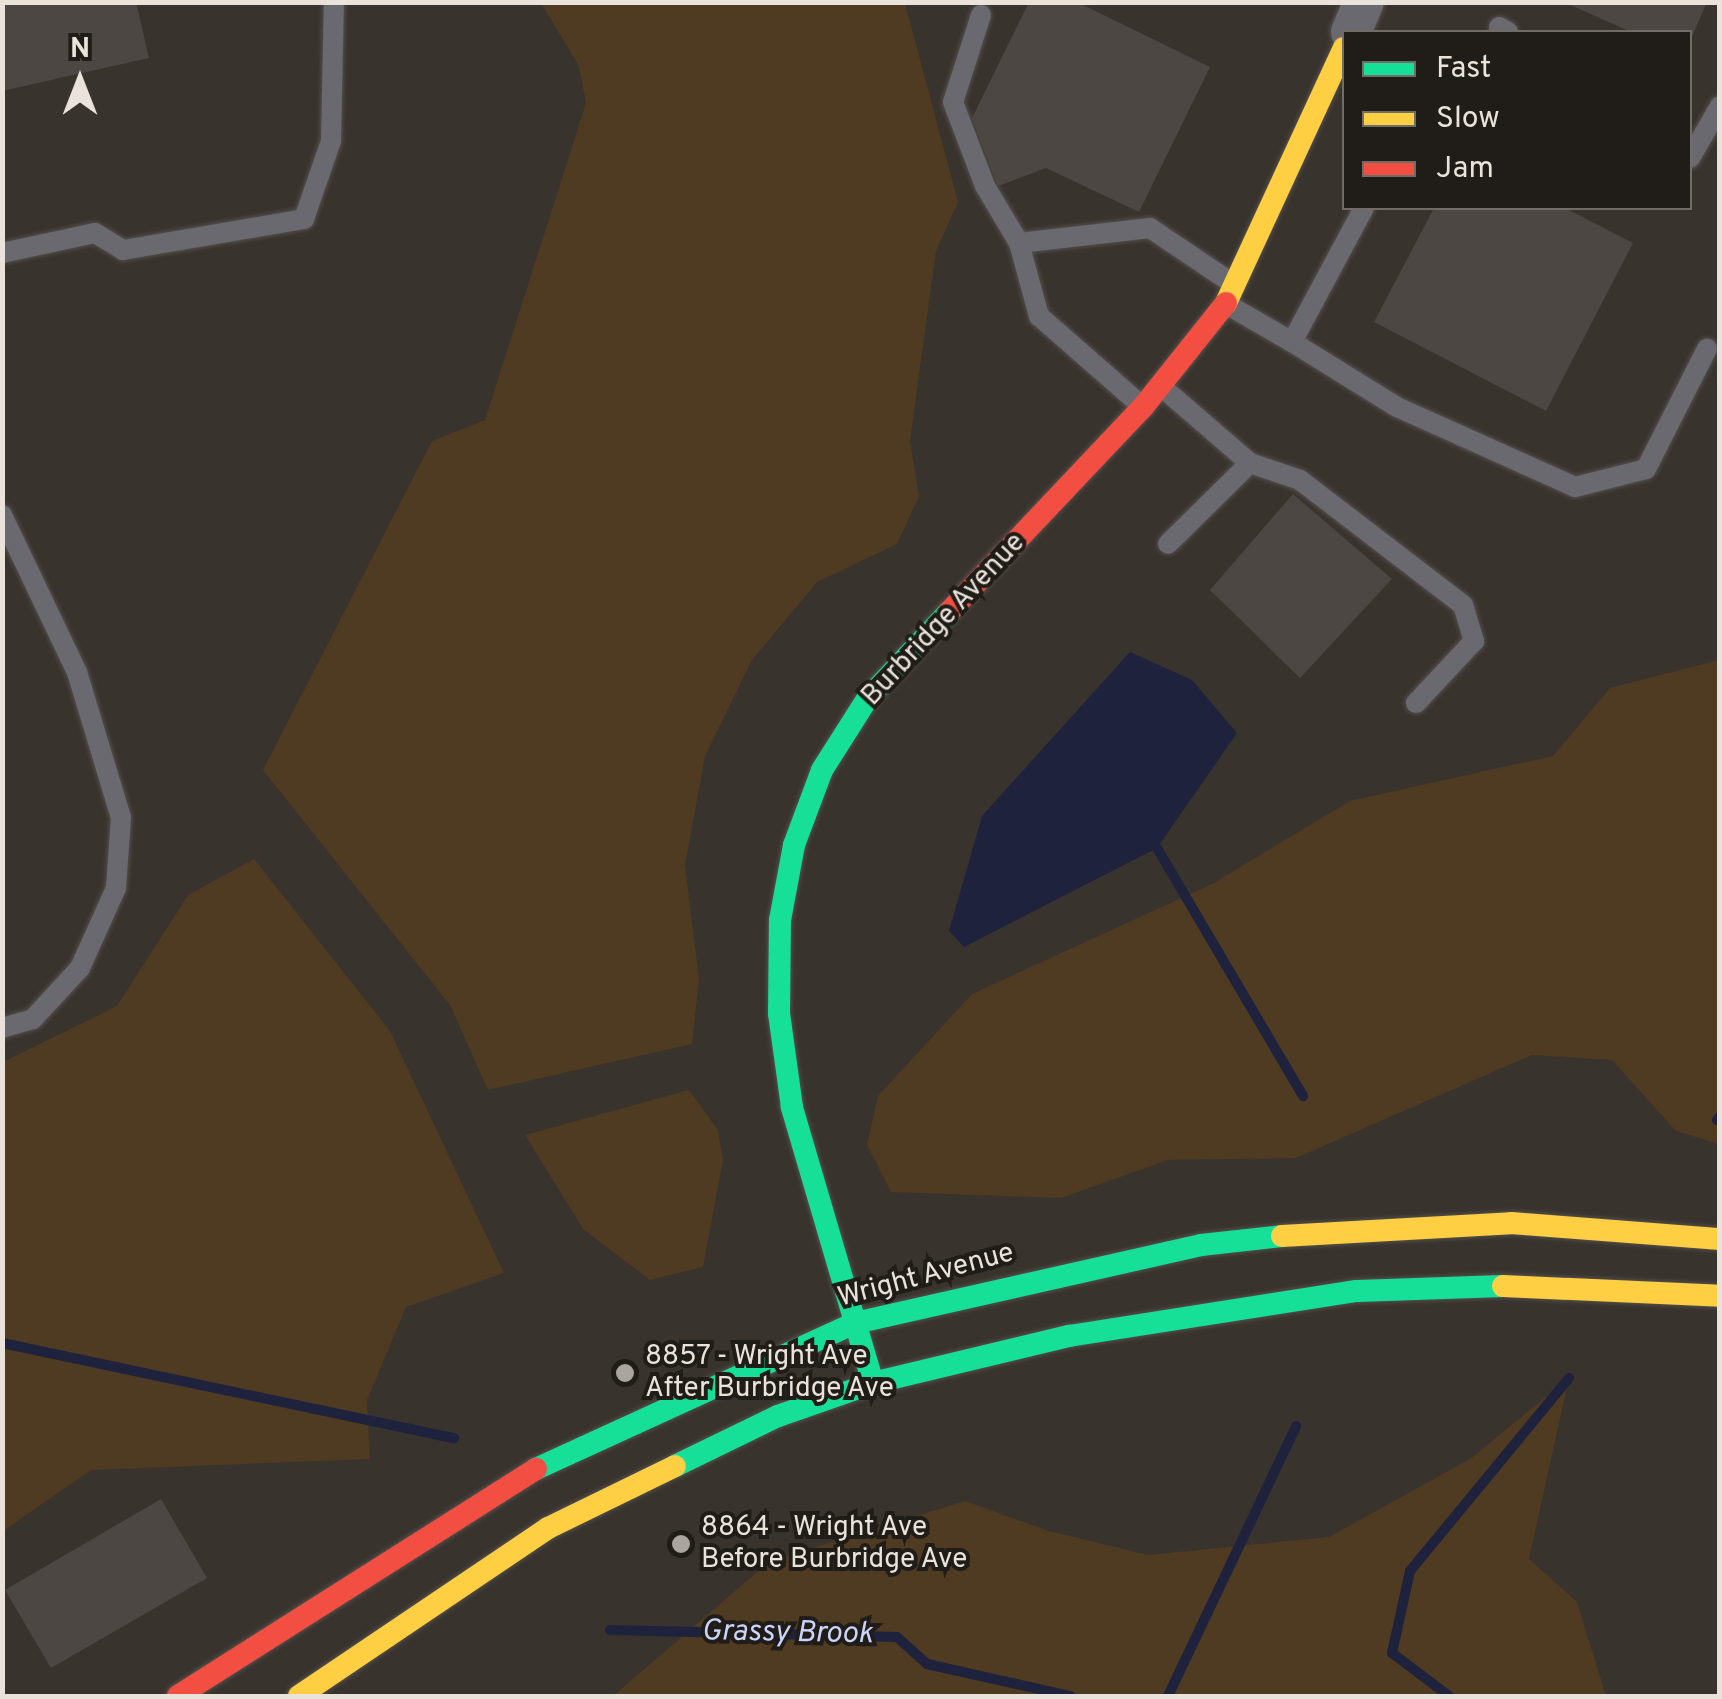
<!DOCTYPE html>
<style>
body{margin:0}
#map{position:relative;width:1722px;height:1699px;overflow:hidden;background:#39332e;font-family:Overpass,sans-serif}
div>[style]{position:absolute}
.green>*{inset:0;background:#4f3a22}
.water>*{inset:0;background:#1e223d}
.stream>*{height:10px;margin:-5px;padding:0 5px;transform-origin:5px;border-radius:5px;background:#1e223d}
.building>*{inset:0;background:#4c4743}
.roads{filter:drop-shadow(0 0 2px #544f4b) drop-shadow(0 0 2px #544f4b)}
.lane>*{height:20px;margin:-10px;padding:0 10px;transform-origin:10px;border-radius:10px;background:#69696f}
.street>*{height:40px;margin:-20px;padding:0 20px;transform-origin:20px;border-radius:20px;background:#69696f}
.fast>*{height:22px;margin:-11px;padding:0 11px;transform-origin:11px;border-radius:11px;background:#16e098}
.slow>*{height:22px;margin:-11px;padding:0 11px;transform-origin:11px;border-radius:11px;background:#ffcf43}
.jam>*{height:22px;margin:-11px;padding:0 11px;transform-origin:11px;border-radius:11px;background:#f24e42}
.dots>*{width:28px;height:28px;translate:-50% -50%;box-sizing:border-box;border:5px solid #201c17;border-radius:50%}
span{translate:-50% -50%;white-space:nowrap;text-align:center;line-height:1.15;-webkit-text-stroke:8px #201c17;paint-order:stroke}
.street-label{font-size:28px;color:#e9e3dc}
.poi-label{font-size:28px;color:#e9e3dc}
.left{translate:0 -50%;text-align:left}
.water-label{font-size:30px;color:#cbd4fa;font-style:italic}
.frame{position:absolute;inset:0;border:5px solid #e9e3dc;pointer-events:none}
.legend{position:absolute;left:1342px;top:30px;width:350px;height:180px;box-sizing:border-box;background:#201c17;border:2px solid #706c66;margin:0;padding:12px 18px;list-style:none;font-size:30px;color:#e9e3dc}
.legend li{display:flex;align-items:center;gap:20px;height:50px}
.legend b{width:50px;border:2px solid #706c66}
.north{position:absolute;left:30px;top:30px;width:100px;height:100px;-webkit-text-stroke:8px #201c17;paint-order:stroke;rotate:0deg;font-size:28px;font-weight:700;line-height:40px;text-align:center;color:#e9e3dc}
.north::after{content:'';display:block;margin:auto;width:35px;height:45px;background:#e9e3dc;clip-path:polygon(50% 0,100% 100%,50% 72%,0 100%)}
</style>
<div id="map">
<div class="green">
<div style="clip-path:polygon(541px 3px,905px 3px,958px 202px,936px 251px,910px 441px,919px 496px,897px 544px,817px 582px,752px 660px,705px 756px,685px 865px,699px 979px,692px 1044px,488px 1090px,450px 1005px,263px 770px,432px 441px,485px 420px,586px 103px,579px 66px)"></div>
<div style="clip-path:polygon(1719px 660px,1719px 1144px,1676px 1131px,1612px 1060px,1532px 1055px,1296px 1158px,1168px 1160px,1061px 1198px,891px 1192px,867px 1145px,878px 1096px,972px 994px,1212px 884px,1350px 801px,1553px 756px,1610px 688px)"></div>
<div style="clip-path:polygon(254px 859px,390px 1031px,504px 1273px,406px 1307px,367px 1400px,370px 1459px,91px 1470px,3px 1531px,3px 1062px,117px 1006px,188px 895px)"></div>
<div style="clip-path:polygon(689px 1090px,718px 1130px,723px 1160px,703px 1267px,650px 1280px,583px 1229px,525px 1135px)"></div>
<div style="clip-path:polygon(1569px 1378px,1529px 1559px,1577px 1602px,1606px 1696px,613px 1696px,770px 1561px,965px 1501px,1049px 1531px,1148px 1555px,1329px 1537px,1470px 1459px)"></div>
</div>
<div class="water">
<div style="clip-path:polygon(1130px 652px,1192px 680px,1237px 733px,1157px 848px,964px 947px,949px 931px,982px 816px)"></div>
</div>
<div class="stream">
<div style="left:1157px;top:848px;width:288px;rotate:59.5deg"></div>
<div style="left:1717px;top:1120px;width:5px;rotate:-53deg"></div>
<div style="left:2px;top:1343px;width:462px;rotate:11.9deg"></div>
<div style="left:610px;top:1630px;width:287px;rotate:1.4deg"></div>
<div style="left:897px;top:1637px;width:40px;rotate:42deg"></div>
<div style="left:927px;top:1664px;width:147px;rotate:12.6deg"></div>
<div style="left:1168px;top:1696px;width:299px;rotate:-64.6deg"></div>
<div style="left:1449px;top:1696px;width:71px;rotate:-143deg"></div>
<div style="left:1392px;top:1653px;width:84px;rotate:-77.6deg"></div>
<div style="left:1410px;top:1571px;width:250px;rotate:-50.5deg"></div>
</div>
<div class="building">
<div style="clip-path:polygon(2px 2px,136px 2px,149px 58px,2px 91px)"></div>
<div style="clip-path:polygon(1029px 2px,1077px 2px,1210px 67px,1139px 212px,1046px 168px,998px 186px,972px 118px)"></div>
<div style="clip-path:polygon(1564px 2px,1707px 2px,1690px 41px,1690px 32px,1631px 32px)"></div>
<div style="clip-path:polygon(1434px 208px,1565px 208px,1633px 243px,1546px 411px,1374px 322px)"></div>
<div style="clip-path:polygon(1293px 494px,1392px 579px,1300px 678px,1210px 590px)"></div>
<div style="clip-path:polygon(161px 1499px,207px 1578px,51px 1668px,5px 1590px)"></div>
</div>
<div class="roads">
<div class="lane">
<div style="left:981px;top:15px;width:91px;rotate:107.8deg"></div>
<div style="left:953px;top:102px;width:90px;rotate:69.1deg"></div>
<div style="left:985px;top:186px;width:66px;rotate:59.2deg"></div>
<div style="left:1019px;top:243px;width:132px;rotate:-6.5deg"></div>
<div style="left:1150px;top:228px;width:99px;rotate:33.9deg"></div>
<div style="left:1499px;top:27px;width:10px;rotate:29deg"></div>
<div style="left:1690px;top:158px;width:60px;rotate:-60deg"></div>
<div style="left:1019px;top:243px;width:76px;rotate:74.7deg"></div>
<div style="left:1039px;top:316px;width:138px;rotate:41.2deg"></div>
<div style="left:2px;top:253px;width:95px;rotate:-12.1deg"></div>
<div style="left:95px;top:233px;width:33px;rotate:31deg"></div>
<div style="left:123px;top:250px;width:184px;rotate:-9.7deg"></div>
<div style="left:304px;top:219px;width:83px;rotate:-70.9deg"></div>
<div style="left:331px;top:141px;width:139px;rotate:-88.8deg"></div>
<div style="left:1228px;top:305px;width:74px;rotate:30deg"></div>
<div style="left:1292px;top:342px;width:152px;rotate:-61.8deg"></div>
<div style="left:1292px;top:342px;width:123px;rotate:31.8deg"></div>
<div style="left:1397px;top:407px;width:195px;rotate:24.2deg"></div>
<div style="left:1575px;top:487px;width:73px;rotate:-14.2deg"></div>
<div style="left:1646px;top:469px;width:135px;rotate:-63.1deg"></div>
<div style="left:1163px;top:388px;width:115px;rotate:40.8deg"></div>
<div style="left:1250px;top:463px;width:115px;rotate:135.4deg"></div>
<div style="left:1250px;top:463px;width:53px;rotate:18.8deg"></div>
<div style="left:1300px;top:480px;width:205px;rotate:37.5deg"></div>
<div style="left:1463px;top:605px;width:38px;rotate:73deg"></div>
<div style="left:1474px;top:641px;width:85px;rotate:133.1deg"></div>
<div style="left:2px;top:515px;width:174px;rotate:64.5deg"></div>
<div style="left:77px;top:672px;width:152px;rotate:73.2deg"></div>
<div style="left:121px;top:818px;width:70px;rotate:94.1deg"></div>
<div style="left:116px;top:888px;width:88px;rotate:114.2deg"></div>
<div style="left:80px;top:968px;width:69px;rotate:132.7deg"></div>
<div style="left:33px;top:1019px;width:32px;rotate:164deg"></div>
</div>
<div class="street">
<div style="left:1351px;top:32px;width:33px;rotate:-67deg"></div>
</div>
<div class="fast">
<div style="left:873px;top:1383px;width:288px;rotate:-106.4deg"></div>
<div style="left:792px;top:1107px;width:95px;rotate:-97.9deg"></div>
<div style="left:779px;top:1013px;width:93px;rotate:-89.4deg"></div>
<div style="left:780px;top:920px;width:76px;rotate:-79.4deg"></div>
<div style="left:794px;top:845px;width:80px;rotate:-69.5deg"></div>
<div style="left:822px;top:770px;width:84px;rotate:-57.6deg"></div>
<div style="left:867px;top:699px;width:120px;rotate:-46.7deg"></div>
<div style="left:675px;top:1466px;width:114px;rotate:-25.9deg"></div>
<div style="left:778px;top:1416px;width:101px;rotate:-19.2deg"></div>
<div style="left:873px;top:1383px;width:202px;rotate:-13.5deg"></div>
<div style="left:1069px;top:1336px;width:291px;rotate:-8.9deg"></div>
<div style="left:1357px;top:1291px;width:146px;rotate:-2deg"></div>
<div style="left:536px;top:1469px;width:351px;rotate:-24.6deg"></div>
<div style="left:855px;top:1323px;width:355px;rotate:-12.7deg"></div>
<div style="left:1201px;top:1245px;width:81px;rotate:-6.3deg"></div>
</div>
<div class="slow">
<div style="left:1226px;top:303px;width:281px;rotate:-65.2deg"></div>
<div style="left:1282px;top:1236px;width:229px;rotate:-3.2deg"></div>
<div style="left:1511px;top:1223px;width:210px;rotate:4.4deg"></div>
<div style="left:1503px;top:1286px;width:217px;rotate:2.6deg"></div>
<div style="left:299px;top:1696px;width:300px;rotate:-34deg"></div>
<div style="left:548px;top:1528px;width:141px;rotate:-26deg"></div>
</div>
<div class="jam">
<div style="left:949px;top:612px;width:282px;rotate:-46.6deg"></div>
<div style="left:1143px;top:407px;width:133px;rotate:-51.4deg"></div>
<div style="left:178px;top:1696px;width:424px;rotate:-32.4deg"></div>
</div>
</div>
<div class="dots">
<div style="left:625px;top:1373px;background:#aba59f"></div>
<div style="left:681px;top:1544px;background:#aba59f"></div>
</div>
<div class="street-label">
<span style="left:944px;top:620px;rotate:-47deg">Burbridge Avenue</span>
<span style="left:926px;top:1276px;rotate:-15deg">Wright Avenue</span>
</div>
<div class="poi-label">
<span class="left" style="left:645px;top:1373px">8857 - Wright Ave<br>After Burbridge Ave</span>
<span class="left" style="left:701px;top:1544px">8864 - Wright Ave<br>Before Burbridge Ave</span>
</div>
<div class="water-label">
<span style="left:787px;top:1634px;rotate:1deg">Grassy Brook</span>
</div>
<div class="frame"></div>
<ul class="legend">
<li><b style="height:12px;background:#16e098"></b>Fast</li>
<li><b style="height:12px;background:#ffcf43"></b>Slow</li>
<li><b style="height:12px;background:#f24e42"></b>Jam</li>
</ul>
<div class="north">N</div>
</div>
